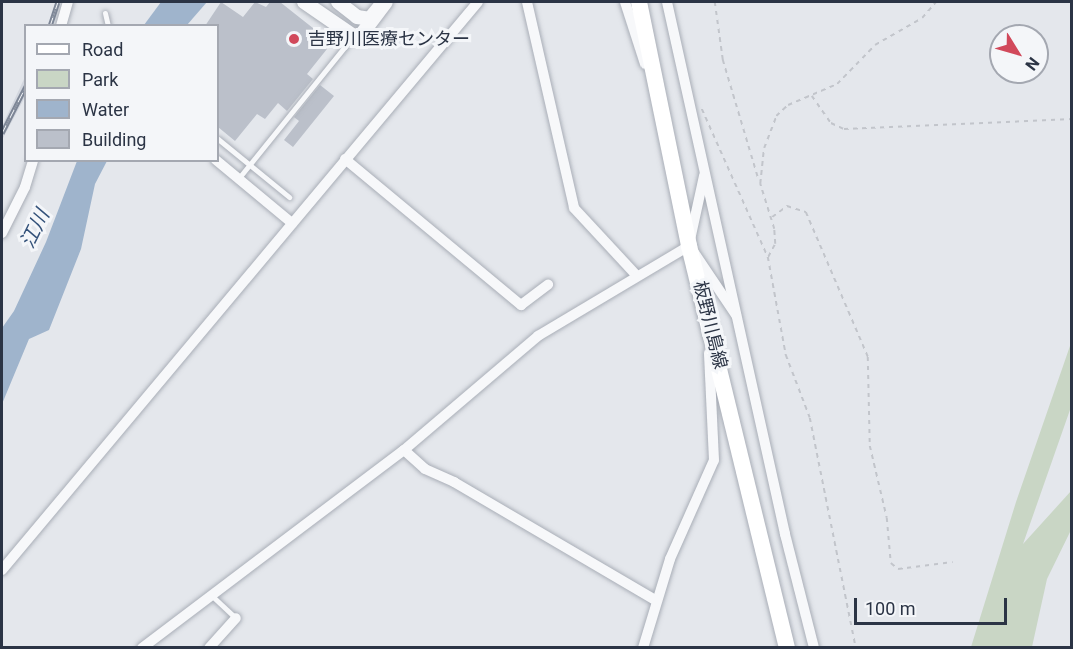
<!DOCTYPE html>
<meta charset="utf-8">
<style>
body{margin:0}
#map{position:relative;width:1073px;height:649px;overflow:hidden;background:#e4e7ec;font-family:Roboto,"Noto Sans JP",sans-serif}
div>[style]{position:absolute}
.built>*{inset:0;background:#d2d6de}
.green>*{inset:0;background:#c9d6c5}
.water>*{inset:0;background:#9fb4cc}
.building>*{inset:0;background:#bbc0ca}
.path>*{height:1.5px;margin-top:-0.75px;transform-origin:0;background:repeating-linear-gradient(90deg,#c2c5cb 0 4.5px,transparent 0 9px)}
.roads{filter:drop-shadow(0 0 2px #a9aeb7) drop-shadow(0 0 2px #a9aeb7)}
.service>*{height:5px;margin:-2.5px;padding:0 2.5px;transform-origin:2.5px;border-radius:2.5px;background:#f7f8fa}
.minor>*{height:10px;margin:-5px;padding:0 5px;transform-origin:5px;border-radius:5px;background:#f7f8fa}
.tertiary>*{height:14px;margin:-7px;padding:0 7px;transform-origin:7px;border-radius:7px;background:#f7f8fa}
.secondary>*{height:16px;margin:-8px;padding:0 8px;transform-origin:8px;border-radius:8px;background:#fff}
.rail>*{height:5px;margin-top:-2.5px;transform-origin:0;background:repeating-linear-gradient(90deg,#f4f6f9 0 9px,#7d8696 0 18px);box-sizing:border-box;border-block:2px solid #7d8696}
.dots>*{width:16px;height:16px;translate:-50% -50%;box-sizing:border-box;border:3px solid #f4f6f9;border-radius:50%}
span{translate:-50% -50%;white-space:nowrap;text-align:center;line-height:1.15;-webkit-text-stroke:6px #f4f6f9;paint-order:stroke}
.poi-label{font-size:18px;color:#2b3445}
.left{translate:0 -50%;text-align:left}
.street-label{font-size:18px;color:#2b3445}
.water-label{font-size:20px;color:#34527a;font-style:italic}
.frame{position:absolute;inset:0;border:3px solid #2b3445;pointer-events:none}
.legend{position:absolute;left:24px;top:24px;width:195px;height:138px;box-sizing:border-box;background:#f4f6f9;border:2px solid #a4a8b1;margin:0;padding:8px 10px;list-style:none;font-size:18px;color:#2b3445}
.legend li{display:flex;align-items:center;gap:12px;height:30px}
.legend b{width:30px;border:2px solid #a4a8b1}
.north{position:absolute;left:989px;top:24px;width:60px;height:60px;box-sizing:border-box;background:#f4f6f9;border:2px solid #a4a8b1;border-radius:50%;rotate:127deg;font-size:16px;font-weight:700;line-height:24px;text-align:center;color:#2b3445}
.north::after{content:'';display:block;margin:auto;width:21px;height:27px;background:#d1495b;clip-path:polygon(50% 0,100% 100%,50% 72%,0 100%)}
.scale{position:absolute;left:854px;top:598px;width:153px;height:27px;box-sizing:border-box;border:3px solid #2b3445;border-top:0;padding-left:8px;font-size:18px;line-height:21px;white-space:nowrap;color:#2b3445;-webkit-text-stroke:4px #f4f6f9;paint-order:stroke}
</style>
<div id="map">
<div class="built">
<div style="clip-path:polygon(25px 77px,25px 97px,2px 140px,2px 126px)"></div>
</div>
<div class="green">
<div style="clip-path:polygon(1071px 343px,1071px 407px,1023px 544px,1071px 491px,1071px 530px,1047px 579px,1032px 647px,971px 647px,1016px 502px)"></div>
</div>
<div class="water">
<div style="clip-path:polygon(161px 2px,207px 2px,187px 25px,144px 25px)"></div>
<div style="clip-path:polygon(77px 161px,107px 161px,95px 184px,81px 249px,49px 330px,29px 339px,2px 404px,2px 328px,14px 311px,46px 242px)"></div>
</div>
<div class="building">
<div style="clip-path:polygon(221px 2px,243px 17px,255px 2px,266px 7px,270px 2px,280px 2px,323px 36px,322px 45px,327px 49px,307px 74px,313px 79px,287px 111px,278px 103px,265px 119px,257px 114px,235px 141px,218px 127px,218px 26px,205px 26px)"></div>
<div style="clip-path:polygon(320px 85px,334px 96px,293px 147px,284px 140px,299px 121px,294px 117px)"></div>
</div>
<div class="path">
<div style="left:282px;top:2px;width:2px"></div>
<div style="left:715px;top:2px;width:59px;rotate:82.1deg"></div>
<div style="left:723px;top:60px;width:126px;rotate:73.4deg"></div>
<div style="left:812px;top:96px;width:33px;rotate:55deg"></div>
<div style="left:831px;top:123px;width:14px;rotate:25deg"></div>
<div style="left:844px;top:129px;width:228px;rotate:-2.5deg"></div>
<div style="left:702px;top:109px;width:162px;rotate:66deg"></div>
<div style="left:768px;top:257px;width:15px;rotate:-62deg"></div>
<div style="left:775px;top:244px;width:15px;rotate:-94deg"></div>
<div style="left:774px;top:229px;width:47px;rotate:-107.3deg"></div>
<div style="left:760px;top:184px;width:36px;rotate:-84deg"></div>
<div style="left:764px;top:148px;width:34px;rotate:-69deg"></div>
<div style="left:776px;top:116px;width:16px;rotate:-43deg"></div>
<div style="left:788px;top:105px;width:53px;rotate:-23.2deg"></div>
<div style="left:837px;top:84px;width:54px;rotate:-45.7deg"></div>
<div style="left:875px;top:45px;width:54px;rotate:-29.9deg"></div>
<div style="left:922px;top:18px;width:21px;rotate:-49deg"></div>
<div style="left:772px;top:217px;width:19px;rotate:-36deg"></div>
<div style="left:787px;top:206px;width:20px;rotate:18deg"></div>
<div style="left:806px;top:212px;width:158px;rotate:66.8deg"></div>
<div style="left:868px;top:357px;width:89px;rotate:88.7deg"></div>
<div style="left:870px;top:446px;width:74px;rotate:76.7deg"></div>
<div style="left:887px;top:518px;width:45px;rotate:84.9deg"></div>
<div style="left:891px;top:563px;width:9px;rotate:41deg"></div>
<div style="left:898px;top:569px;width:55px;rotate:-7.3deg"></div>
<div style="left:768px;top:257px;width:100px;rotate:79.6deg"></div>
<div style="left:786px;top:355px;width:67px;rotate:69.1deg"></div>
<div style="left:810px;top:418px;width:235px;rotate:78.7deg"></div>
</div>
<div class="roads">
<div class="service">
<div style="left:105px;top:13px;width:13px;rotate:77deg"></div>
<div style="left:366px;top:15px;width:17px;rotate:-50deg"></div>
<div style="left:218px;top:139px;width:92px;rotate:39.2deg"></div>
<div style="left:238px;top:179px;width:172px;rotate:-51.1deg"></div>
<div style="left:346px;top:45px;width:9px;rotate:-72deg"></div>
<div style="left:211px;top:595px;width:34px;rotate:43deg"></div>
</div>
<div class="minor">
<div style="left:527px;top:2px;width:211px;rotate:77.1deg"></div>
<div style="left:574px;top:208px;width:91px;rotate:47.2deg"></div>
<div style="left:625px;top:2px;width:65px;rotate:72.1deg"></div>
<div style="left:667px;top:2px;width:545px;rotate:77.49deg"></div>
<div style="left:785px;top:534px;width:118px;rotate:75.7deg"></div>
<div style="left:61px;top:26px;width:25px;rotate:-74deg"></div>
<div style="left:345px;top:159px;width:229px;rotate:39.7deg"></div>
<div style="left:521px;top:305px;width:34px;rotate:-37deg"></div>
<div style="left:216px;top:160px;width:99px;rotate:39.7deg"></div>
<div style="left:2px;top:233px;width:51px;rotate:-63.4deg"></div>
<div style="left:25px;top:187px;width:28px;rotate:-73deg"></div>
<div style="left:690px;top:240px;width:66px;rotate:-77.7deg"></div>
<div style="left:691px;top:248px;width:81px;rotate:56.1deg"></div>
<div style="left:404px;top:450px;width:28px;rotate:42deg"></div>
<div style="left:425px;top:469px;width:32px;rotate:24deg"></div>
<div style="left:454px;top:482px;width:233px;rotate:30.4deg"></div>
<div style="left:2px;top:570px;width:741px;rotate:-50.04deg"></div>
<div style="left:142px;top:648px;width:328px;rotate:-37.1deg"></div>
<div style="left:404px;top:450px;width:176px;rotate:-40.4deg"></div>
<div style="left:538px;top:336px;width:176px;rotate:-30.8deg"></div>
<div style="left:209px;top:648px;width:40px;rotate:-48deg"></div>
<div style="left:643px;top:648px;width:93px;rotate:-73.1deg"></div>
<div style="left:670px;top:559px;width:108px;rotate:-66deg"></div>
<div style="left:714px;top:460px;width:107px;rotate:-92.7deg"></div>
</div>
<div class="tertiary">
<div style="left:304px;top:2px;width:62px;rotate:34.5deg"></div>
<div style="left:355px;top:37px;width:6px;rotate:-18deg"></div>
<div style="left:361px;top:35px;width:41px;rotate:-52.9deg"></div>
<div style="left:338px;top:2px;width:24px;rotate:38deg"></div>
<div style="left:357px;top:17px;width:15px;rotate:8deg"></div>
</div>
<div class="secondary">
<div style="left:639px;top:2px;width:249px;rotate:78.4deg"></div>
<div style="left:689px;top:246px;width:414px;rotate:76.3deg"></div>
</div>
</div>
<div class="rail">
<div style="left:50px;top:26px;width:25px;rotate:-72deg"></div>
<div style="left:2px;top:133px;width:53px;rotate:-62.9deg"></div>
</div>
<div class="dots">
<div style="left:294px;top:39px;background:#d1495b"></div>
</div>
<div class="poi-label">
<span class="left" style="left:308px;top:39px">吉野川医療センター</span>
</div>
<div class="street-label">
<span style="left:710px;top:325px;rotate:76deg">板野川島線</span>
</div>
<div class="water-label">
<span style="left:35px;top:229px;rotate:-64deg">江川</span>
</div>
<div class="frame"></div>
<ul class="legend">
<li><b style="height:8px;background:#fff"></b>Road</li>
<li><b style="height:16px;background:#c9d6c5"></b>Park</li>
<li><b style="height:16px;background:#9fb4cc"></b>Water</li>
<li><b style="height:16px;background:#bbc0ca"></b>Building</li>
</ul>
<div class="north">N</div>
<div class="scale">100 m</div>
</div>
